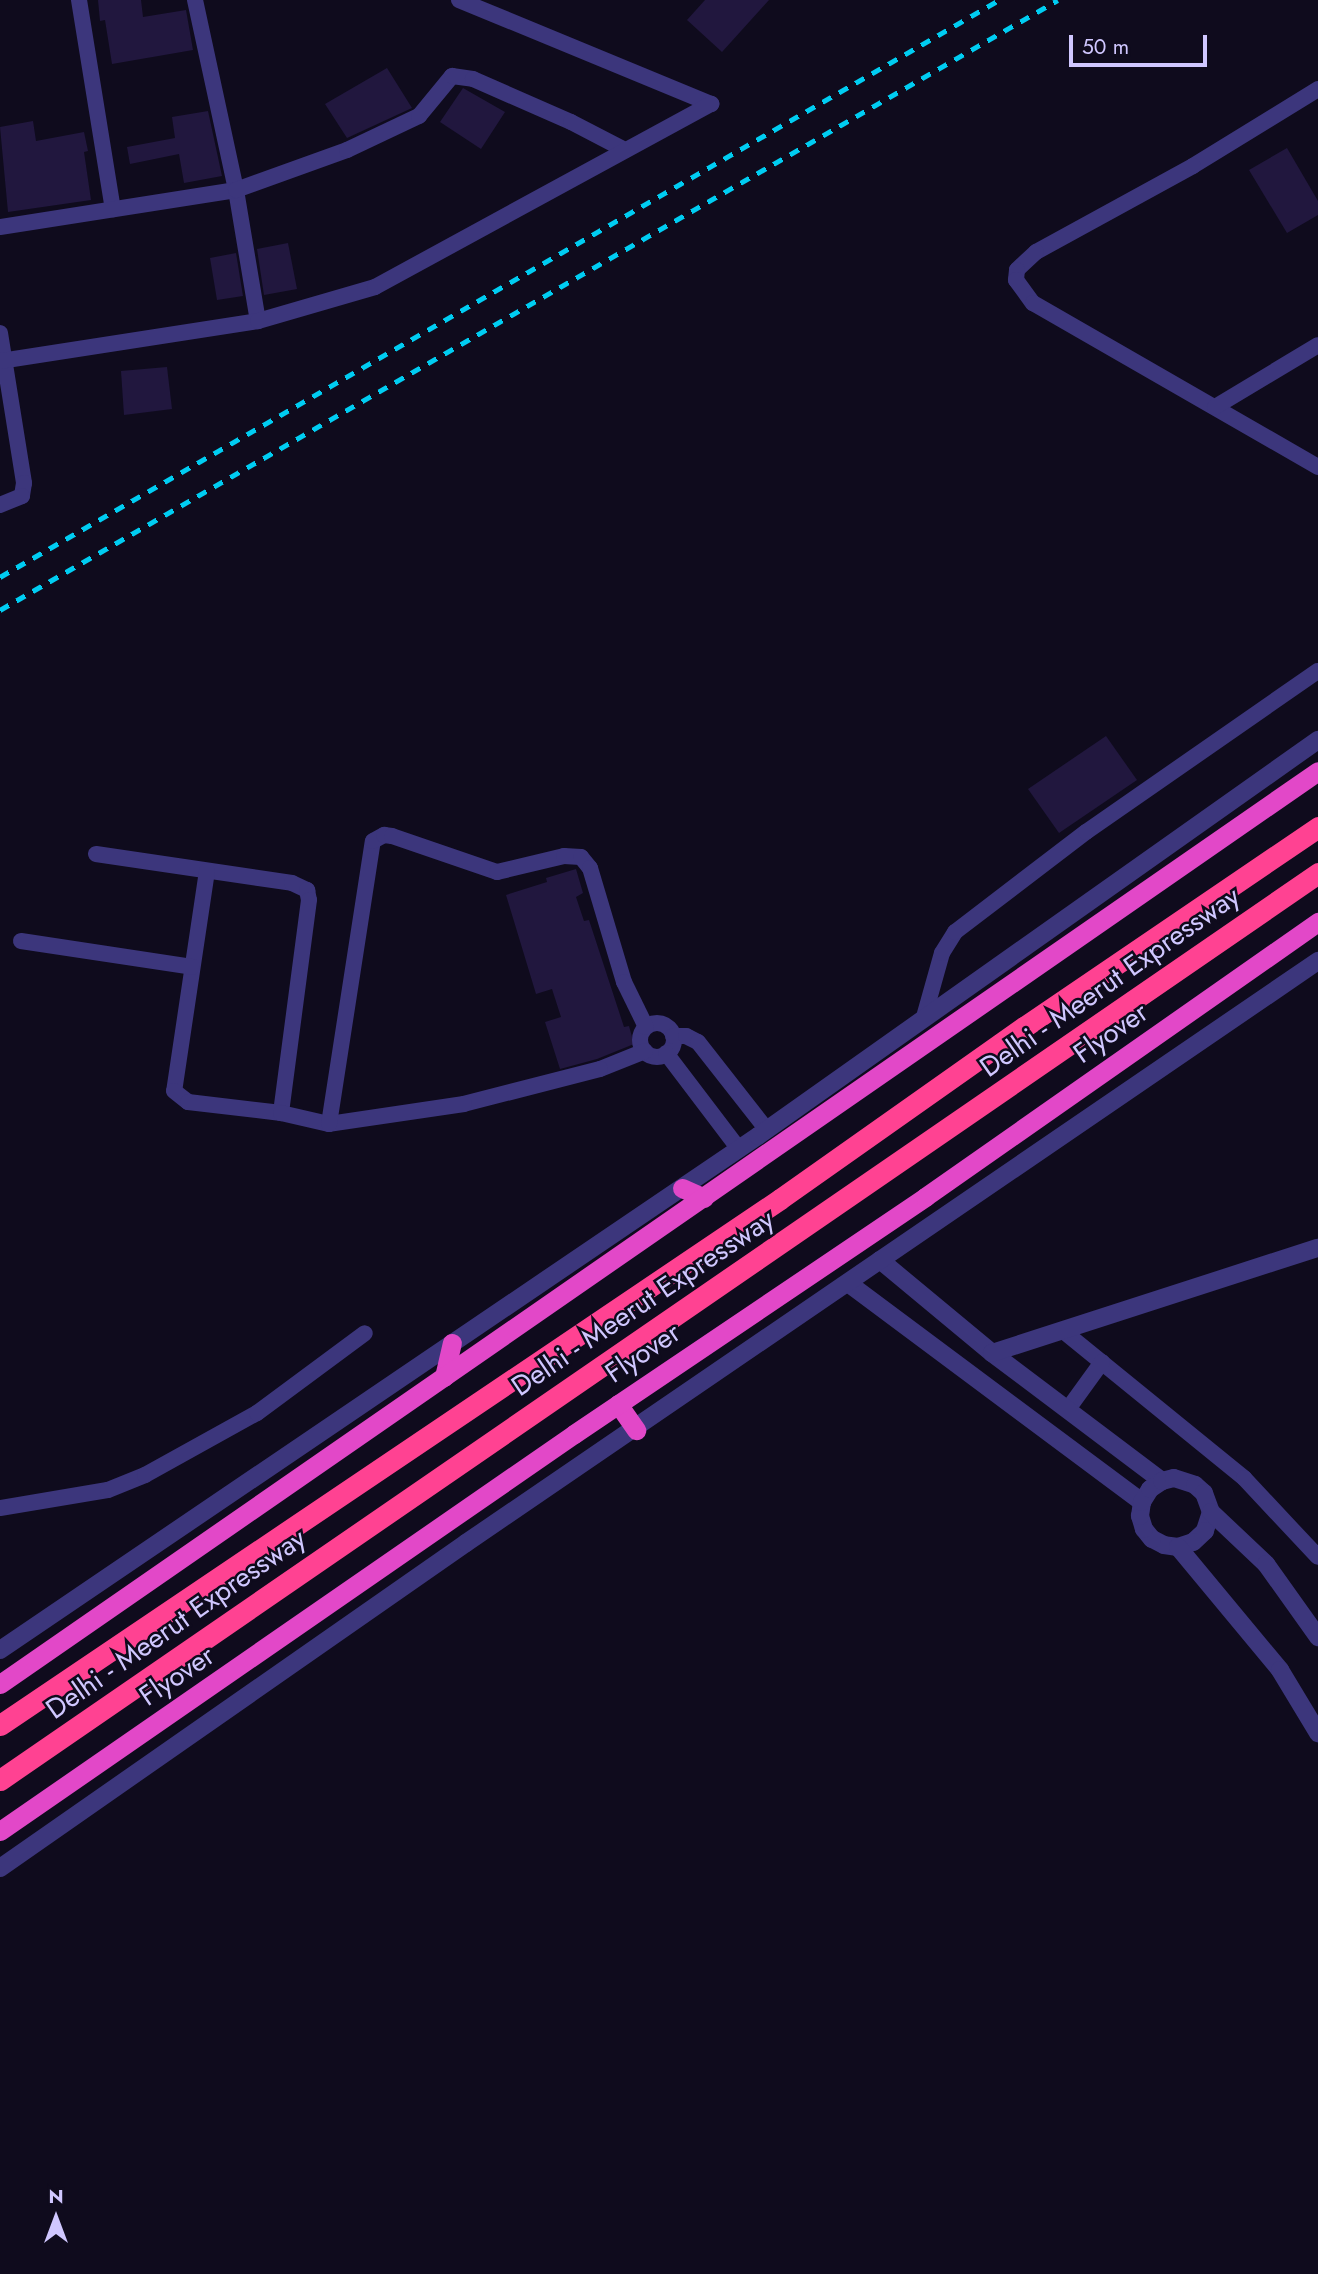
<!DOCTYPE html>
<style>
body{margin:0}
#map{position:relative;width:1318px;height:2274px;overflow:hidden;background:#0f0b1d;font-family:Jost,sans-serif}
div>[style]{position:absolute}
.building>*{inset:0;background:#21173e}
.minor>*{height:16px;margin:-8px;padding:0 8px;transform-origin:8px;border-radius:8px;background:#3c367c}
.minor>.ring{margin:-8px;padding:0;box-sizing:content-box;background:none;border:16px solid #3c367c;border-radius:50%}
.tertiary>*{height:18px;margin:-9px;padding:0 9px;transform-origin:9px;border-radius:9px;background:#3c367c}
.trunk>*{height:19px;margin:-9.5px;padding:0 9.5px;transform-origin:9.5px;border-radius:9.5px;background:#e248c8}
.motorway>*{height:21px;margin:-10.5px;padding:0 10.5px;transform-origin:10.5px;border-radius:10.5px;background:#ff4292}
.rail>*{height:5px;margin-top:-2.5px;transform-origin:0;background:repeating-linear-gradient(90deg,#00cdf2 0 10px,transparent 0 19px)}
span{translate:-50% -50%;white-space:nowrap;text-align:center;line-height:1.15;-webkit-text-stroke:5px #0f0b1d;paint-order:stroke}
.street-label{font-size:28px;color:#d0c7ff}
.north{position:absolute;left:21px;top:2183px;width:70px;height:70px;-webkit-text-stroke:5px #0f0b1d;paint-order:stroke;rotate:0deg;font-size:19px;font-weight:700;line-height:28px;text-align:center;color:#d0c7ff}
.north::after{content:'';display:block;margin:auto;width:24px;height:32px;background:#d0c7ff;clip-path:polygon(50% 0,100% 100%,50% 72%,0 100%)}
.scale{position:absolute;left:1069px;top:35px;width:138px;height:32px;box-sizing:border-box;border:4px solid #d0c7ff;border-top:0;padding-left:9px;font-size:21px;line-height:24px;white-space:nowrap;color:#d0c7ff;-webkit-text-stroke:5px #0f0b1d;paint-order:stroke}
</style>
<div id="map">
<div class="building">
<div style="clip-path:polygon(98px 0,141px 0,143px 17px,186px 10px,193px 50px,112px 64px,105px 20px,100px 21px)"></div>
<div style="clip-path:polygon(705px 0,769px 0,722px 52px,687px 20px)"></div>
<div style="clip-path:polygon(387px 68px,412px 108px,347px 138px,325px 104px)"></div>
<div style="clip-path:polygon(463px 88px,505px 112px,481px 149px,440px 122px)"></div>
<div style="clip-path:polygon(208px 111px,222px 176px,184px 183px,179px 154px,130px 164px,127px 147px,175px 138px,172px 117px)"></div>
<div style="clip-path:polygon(33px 121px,36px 141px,84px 132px,88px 151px,84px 152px,91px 200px,8px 212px,0 127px)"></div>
<div style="clip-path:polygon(1287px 148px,1318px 201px,1318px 215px,1287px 233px,1249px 170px)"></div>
<div style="clip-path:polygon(288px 243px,297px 289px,264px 295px,257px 249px)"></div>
<div style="clip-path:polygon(236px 253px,243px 296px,217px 300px,210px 258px)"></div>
<div style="clip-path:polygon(167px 367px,172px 409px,124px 415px,121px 371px)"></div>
<div style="clip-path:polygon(1106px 736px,1137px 780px,1059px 833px,1028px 789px)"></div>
<div style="clip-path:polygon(576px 869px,583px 893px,576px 897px,584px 921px,589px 920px,624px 1027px,629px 1026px,634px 1044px,597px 1059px,560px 1069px,545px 1022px,561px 1017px,552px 989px,536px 994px,506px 895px,547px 882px,546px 878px)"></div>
</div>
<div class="minor">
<div style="left:79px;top:0;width:212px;rotate:80.8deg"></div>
<div style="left:195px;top:0;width:194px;rotate:77.8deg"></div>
<div style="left:236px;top:190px;width:133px;rotate:80.5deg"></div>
<div style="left:459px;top:0;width:273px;rotate:22.4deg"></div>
<div style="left:1318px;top:89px;width:147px;rotate:148.4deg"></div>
<div style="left:1193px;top:166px;width:179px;rotate:151.3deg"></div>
<div style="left:1036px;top:252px;width:26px;rotate:137deg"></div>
<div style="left:1017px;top:270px;width:10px;rotate:96deg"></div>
<div style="left:1016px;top:280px;width:29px;rotate:54deg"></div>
<div style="left:1033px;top:303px;width:329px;rotate:29.9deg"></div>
<div style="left:0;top:227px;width:239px;rotate:-8.9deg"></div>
<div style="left:236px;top:190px;width:118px;rotate:-19.8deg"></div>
<div style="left:347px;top:150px;width:80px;rotate:-25.3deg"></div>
<div style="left:419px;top:116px;width:52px;rotate:-50.5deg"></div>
<div style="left:452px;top:76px;width:21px;rotate:8deg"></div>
<div style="left:473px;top:79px;width:107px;rotate:23.7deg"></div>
<div style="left:571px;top:122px;width:61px;rotate:27.4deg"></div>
<div style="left:0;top:333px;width:152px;rotate:80.9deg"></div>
<div style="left:24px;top:483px;width:13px;rotate:99deg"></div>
<div style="left:22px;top:496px;width:24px;rotate:158deg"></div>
<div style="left:0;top:361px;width:261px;rotate:-8.8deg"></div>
<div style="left:258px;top:321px;width:122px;rotate:-16.2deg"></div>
<div style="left:375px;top:287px;width:383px;rotate:-28.6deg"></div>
<div style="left:1215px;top:407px;width:120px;rotate:-31deg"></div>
<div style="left:96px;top:854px;width:198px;rotate:8.4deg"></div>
<div style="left:292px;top:883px;width:17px;rotate:25deg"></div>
<div style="left:307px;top:890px;width:10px;rotate:79deg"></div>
<div style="left:309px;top:900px;width:215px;rotate:97.5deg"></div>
<div style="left:207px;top:871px;width:222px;rotate:98.5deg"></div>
<div style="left:174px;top:1091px;width:18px;rotate:38deg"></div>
<div style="left:188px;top:1102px;width:94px;rotate:6.7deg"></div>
<div style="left:281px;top:1113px;width:49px;rotate:12.9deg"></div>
<div style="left:21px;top:941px;width:173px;rotate:8.6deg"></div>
<div style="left:924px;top:1017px;width:66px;rotate:-74.3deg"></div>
<div style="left:942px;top:953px;width:25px;rotate:-58deg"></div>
<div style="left:955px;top:932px;width:165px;rotate:-37.4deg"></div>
<div style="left:1086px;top:832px;width:282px;rotate:-34.8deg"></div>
<div class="ring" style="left:640px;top:1023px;width:18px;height:18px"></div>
<div style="left:673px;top:1036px;width:13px"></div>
<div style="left:686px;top:1036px;width:13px;rotate:27deg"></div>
<div style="left:698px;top:1042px;width:112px;rotate:51.9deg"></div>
<div style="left:645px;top:1051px;width:48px;rotate:158.2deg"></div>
<div style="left:600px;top:1069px;width:140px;rotate:165.6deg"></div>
<div style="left:464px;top:1104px;width:136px;rotate:171.6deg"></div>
<div style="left:329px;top:1124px;width:286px;rotate:-81.2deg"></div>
<div style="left:373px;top:841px;width:13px;rotate:-29deg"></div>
<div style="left:384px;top:835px;width:8px;rotate:7deg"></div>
<div style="left:392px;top:836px;width:111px;rotate:18.9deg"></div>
<div style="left:497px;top:872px;width:69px;rotate:-13.4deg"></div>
<div style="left:564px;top:856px;width:17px;rotate:3deg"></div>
<div style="left:581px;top:857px;width:14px;rotate:51deg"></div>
<div style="left:590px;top:868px;width:119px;rotate:73.4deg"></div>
<div style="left:624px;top:982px;width:50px;rotate:63.9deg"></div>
<div style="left:666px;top:1053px;width:121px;rotate:52.8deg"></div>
<div style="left:1062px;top:1330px;width:235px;rotate:39.1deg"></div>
<div style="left:1244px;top:1478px;width:108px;rotate:46.9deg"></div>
<div style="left:1068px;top:1409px;width:58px;rotate:-54.1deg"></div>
<div style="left:0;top:1508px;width:109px;rotate:-9.5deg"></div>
<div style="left:108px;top:1490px;width:40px;rotate:-22deg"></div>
<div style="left:145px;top:1475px;width:128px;rotate:-29deg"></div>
<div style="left:257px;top:1413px;width:134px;rotate:-36.5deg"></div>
</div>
<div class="tertiary">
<div style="left:880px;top:1260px;width:146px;rotate:39.7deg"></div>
<div style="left:992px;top:1353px;width:213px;rotate:37deg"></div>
<div style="left:848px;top:1283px;width:367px;rotate:36.7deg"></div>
<div style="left:992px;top:1353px;width:342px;rotate:-17.9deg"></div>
<div style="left:1211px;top:1512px;width:20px;rotate:108deg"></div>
<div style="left:1205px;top:1531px;width:16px;rotate:137deg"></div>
<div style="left:1193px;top:1542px;width:16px;rotate:162deg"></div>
<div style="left:1178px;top:1547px;width:14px;rotate:-172deg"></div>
<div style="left:1164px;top:1545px;width:13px;rotate:-153deg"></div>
<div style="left:1152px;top:1539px;width:13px;rotate:-129deg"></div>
<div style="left:1144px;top:1529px;width:14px;rotate:-107deg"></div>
<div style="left:1140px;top:1516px;width:14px;rotate:-82deg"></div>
<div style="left:1142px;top:1502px;width:15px;rotate:-58deg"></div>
<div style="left:1150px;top:1489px;width:14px;rotate:-34deg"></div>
<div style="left:1162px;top:1481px;width:12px;rotate:-14deg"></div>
<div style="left:1174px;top:1478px;width:22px;rotate:18deg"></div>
<div style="left:1195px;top:1485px;width:12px;rotate:42deg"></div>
<div style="left:1204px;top:1493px;width:20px;rotate:70deg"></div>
<div style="left:1211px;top:1512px;width:76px;rotate:43.4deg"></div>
<div style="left:1266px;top:1564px;width:90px;rotate:54.5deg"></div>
<div style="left:1178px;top:1547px;width:160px;rotate:50.3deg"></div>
<div style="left:1280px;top:1670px;width:74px;rotate:58.9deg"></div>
<div style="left:0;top:1650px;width:916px;rotate:-34.14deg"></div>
<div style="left:758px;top:1136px;width:686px;rotate:-35.27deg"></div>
<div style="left:0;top:1868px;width:568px;rotate:-34.89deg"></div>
<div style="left:466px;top:1543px;width:1032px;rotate:-34.34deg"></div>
</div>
<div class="trunk">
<div style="left:682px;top:1188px;width:24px;rotate:24deg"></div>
<div style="left:444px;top:1377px;width:35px;rotate:-77deg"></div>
<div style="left:618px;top:1404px;width:32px;rotate:55deg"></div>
<div style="left:0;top:1684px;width:1603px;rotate:-34.71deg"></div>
<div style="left:0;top:1831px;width:698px;rotate:-34.67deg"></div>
<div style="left:574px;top:1434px;width:424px;rotate:-34deg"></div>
<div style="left:925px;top:1197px;width:480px;rotate:-35deg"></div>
</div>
<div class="motorway">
<div style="left:0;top:1725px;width:941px;rotate:-33.99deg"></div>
<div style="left:780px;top:1199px;width:299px;rotate:-35.2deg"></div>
<div style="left:1024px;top:1027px;width:356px;rotate:-34.2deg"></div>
<div style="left:0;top:1780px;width:1600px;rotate:-34.53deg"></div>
</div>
<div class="rail">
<div style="left:0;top:577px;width:1154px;rotate:-30.01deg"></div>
<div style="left:0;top:610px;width:1221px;rotate:-29.97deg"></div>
</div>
<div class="street-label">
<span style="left:1110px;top:982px;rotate:-35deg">Delhi - Meerut Expressway</span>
<span style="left:1111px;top:1033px;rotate:-35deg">Flyover</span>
<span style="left:643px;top:1303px;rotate:-34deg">Delhi - Meerut Expressway</span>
<span style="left:643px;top:1353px;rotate:-34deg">Flyover</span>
<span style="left:176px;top:1624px;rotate:-35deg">Delhi - Meerut Expressway</span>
<span style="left:177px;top:1676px;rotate:-34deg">Flyover</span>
</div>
<div class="north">N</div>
<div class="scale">50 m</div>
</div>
